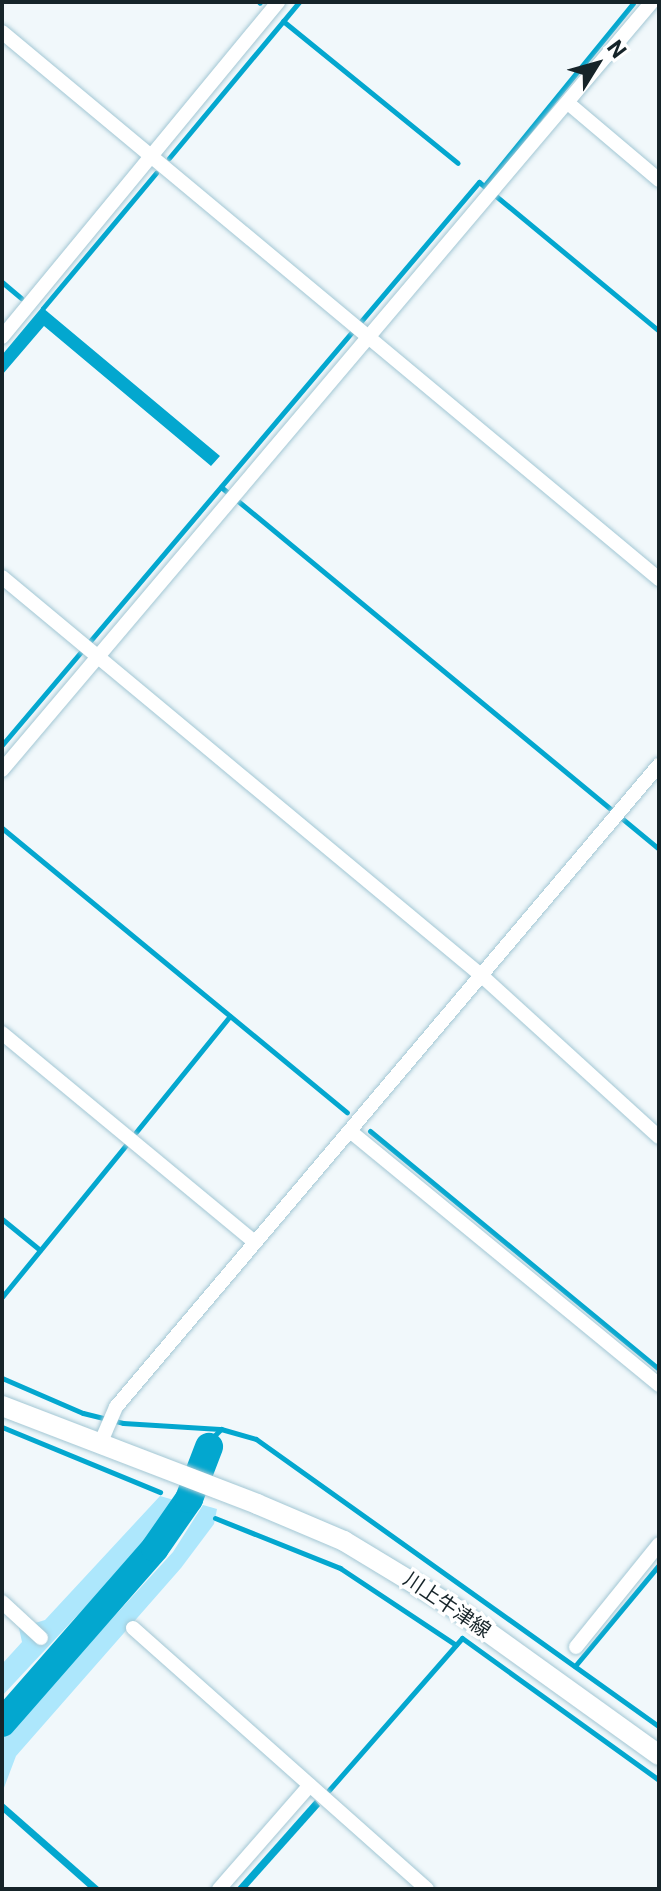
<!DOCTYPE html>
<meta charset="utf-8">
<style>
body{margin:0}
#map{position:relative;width:661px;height:1891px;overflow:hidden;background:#f1f8fb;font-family:Roboto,"Noto Sans JP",sans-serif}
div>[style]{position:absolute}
.green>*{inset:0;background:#ade7fc}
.water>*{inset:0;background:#03a7cf}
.stream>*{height:5px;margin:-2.5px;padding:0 2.5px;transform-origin:2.5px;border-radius:2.5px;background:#03a7cf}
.river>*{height:28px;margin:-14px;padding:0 14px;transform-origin:14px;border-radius:14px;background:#03a7cf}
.roads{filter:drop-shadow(0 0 2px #a3c7d4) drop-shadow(0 0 2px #a3c7d4)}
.street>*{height:14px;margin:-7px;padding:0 7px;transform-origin:7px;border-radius:7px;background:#fff}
.secondary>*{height:20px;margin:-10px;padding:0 10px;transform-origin:10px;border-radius:10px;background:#fff}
span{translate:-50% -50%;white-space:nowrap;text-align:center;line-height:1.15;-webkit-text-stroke:7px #fff;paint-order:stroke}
.street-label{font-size:20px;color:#162429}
.frame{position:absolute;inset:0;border:4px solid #162429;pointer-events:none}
.north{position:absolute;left:557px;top:24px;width:80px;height:80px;-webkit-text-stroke:6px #fff;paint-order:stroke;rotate:53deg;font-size:22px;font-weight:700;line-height:32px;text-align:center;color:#162429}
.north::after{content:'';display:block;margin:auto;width:28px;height:36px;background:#162429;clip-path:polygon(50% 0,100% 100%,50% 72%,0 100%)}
</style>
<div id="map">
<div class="green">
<div style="clip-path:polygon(160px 1496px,174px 1500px,158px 1529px,2px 1696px,2px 1664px,22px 1642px,19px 1628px,45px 1620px)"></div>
<div style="clip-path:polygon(203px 1505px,217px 1509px,214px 1524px,181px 1568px,16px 1756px,2px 1793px,2px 1739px,173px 1552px)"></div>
</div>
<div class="water">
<div style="clip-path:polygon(42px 307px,43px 308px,220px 456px,211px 466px,44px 326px,2px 375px,2px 355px)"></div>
<div style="clip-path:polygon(315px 1800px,320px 1806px,246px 1889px,236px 1889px)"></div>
<div style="clip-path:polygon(2px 1802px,101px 1889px,90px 1889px,2px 1811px)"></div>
</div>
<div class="stream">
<div style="left:259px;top:2px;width:1px;rotate:45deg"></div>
<div style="left:283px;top:21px;width:225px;rotate:39.1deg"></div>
<div style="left:169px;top:158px;width:203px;rotate:-50.2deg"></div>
<div style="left:484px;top:186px;width:236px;rotate:-50.8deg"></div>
<div style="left:2px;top:282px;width:25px;rotate:40deg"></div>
<div style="left:43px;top:308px;width:176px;rotate:-50.1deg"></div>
<div style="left:221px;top:487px;width:568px;rotate:39.57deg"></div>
<div style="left:2px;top:745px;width:738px;rotate:-49.73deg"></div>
<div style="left:479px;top:182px;width:234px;rotate:39.6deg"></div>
<div style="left:2px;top:828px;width:447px;rotate:39.5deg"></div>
<div style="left:370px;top:1131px;width:374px;rotate:39.5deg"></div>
<div style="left:136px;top:1132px;width:149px;rotate:-51deg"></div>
<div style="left:2px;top:1219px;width:49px;rotate:39.2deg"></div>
<div style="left:2px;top:1297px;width:196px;rotate:-50.8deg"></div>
<div style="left:2px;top:1378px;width:88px;rotate:23.4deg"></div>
<div style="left:83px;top:1413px;width:41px;rotate:14deg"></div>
<div style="left:123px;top:1423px;width:97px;rotate:3.5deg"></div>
<div style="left:2px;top:1427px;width:171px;rotate:22.4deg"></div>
<div style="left:209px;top:1447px;width:9px;rotate:-72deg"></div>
<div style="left:212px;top:1438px;width:13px;rotate:-45deg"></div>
<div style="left:221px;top:1429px;width:36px;rotate:16deg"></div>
<div style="left:256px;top:1439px;width:495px;rotate:35.5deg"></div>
<div style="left:215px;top:1518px;width:135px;rotate:21.8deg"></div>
<div style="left:340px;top:1568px;width:139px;rotate:33.6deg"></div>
<div style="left:575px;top:1666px;width:131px;rotate:-50.3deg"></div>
<div style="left:329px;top:1790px;width:202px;rotate:-48.8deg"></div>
<div style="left:462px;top:1638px;width:243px;rotate:35.8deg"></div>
</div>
<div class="river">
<div style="left:2px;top:1723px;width:232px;rotate:-48.8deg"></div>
<div style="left:155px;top:1548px;width:60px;rotate:-55.2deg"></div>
<div style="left:189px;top:1499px;width:56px;rotate:-69deg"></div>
</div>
<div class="roads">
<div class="street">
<div style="left:2px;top:32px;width:855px;rotate:39.78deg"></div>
<div style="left:568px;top:103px;width:119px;rotate:40.2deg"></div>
<div style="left:2px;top:337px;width:434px;rotate:-50.5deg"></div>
<div style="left:2px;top:577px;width:624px;rotate:39.74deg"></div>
<div style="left:482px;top:976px;width:239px;rotate:42.3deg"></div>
<div style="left:2px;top:770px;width:1006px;rotate:-49.76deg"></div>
<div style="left:2px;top:1033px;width:328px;rotate:39.6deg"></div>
<div style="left:350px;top:1131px;width:400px;rotate:39.4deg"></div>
<div style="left:100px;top:1444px;width:40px;rotate:-66.6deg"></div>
<div style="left:116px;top:1407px;width:841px;rotate:-49.78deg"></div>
<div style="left:2px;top:1602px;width:53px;rotate:42.7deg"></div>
<div style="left:133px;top:1628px;width:393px;rotate:41.6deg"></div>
<div style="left:576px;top:1647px;width:132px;rotate:-51.1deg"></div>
<div style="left:219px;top:1889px;width:138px;rotate:-48.8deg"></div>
</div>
<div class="secondary">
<div style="left:2px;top:1406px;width:273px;rotate:21deg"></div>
<div style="left:257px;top:1504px;width:95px;rotate:23deg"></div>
<div style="left:344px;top:1541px;width:127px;rotate:31.2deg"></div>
<div style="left:453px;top:1607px;width:254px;rotate:35.7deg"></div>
</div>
</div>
<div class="street-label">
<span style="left:447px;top:1605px;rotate:34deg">川上牛津線</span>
</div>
<div class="frame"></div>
<div class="north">N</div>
</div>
